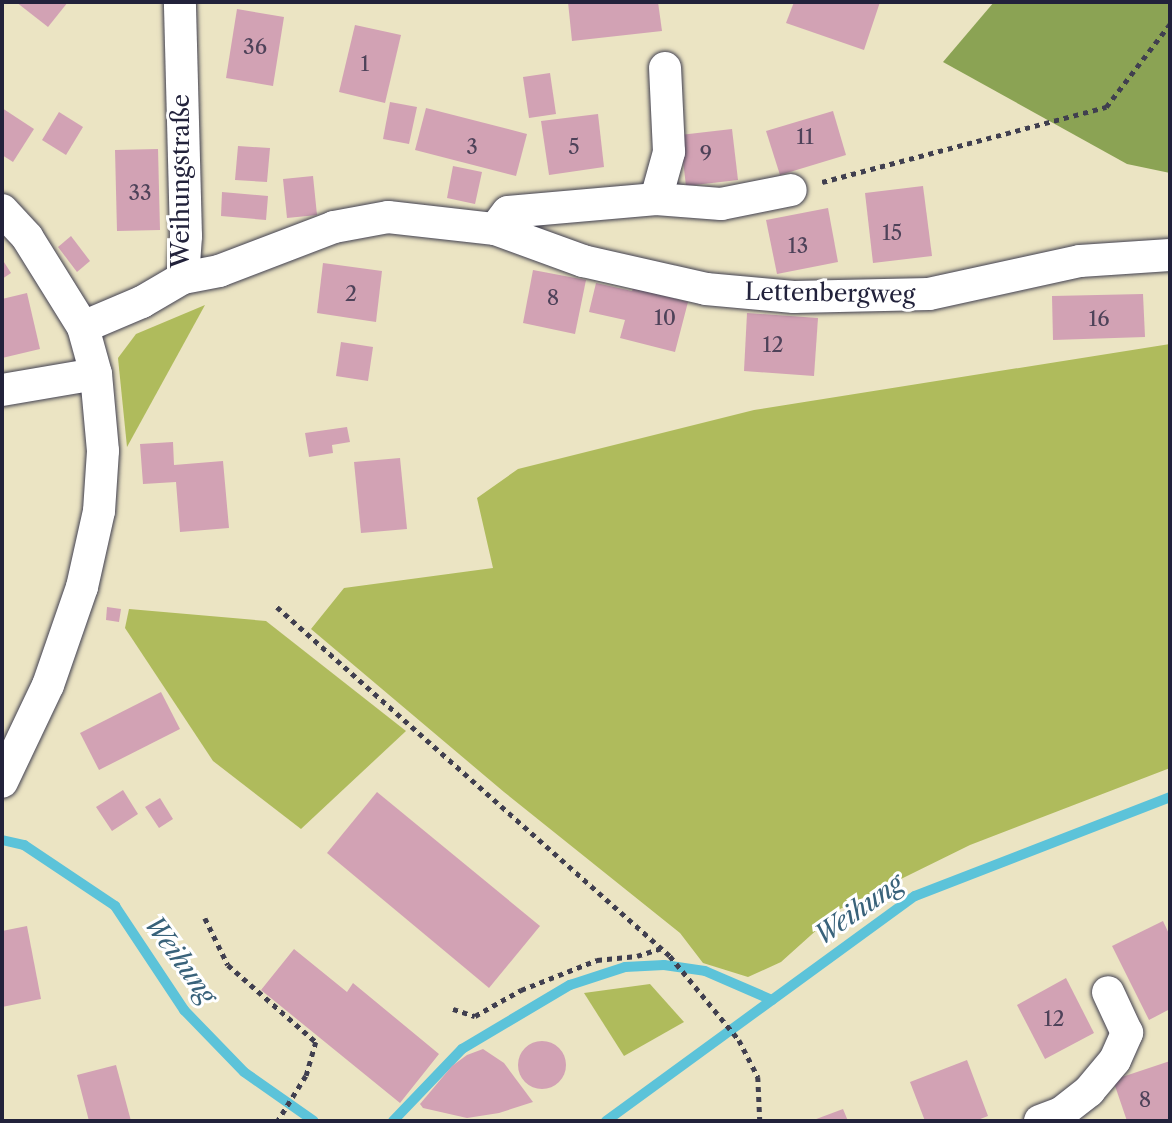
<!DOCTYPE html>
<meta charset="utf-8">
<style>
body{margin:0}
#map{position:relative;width:1172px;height:1123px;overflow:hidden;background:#ebe4c3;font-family:"Libre Caslon Text",serif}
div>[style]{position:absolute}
.green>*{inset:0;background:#afbb5c}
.forest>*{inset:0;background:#8ba354}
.stream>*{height:10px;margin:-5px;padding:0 5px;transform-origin:5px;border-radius:5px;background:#5cc3d9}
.building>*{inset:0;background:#d2a2b4}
.round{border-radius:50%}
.path>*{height:4.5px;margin-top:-2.25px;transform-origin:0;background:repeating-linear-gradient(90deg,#403f4f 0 5px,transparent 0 10px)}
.roads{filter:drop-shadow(0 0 2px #403f4f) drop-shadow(0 0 2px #403f4f)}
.minor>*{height:32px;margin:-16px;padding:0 16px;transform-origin:16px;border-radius:16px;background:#fff}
span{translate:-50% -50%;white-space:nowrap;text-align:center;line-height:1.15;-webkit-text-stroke:6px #fff;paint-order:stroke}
.number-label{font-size:21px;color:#4e4259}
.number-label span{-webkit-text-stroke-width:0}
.street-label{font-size:24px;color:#22223b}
.water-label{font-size:26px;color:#39627a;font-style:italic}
.frame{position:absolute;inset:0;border:4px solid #22223b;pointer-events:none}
</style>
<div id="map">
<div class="green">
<div style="clip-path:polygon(205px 305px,127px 447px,118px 358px,136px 334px)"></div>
<div style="clip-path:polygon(1170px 344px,1170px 768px,970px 845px,840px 909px,781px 962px,748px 977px,703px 963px,680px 933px,504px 792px,311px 629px,344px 588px,493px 568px,477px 498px,518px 469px,754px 410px)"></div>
<div style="clip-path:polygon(129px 609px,266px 621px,406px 731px,301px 829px,213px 761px,125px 628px)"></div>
<div style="clip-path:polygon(650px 984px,684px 1022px,624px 1056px,584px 993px)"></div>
</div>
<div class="forest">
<div style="clip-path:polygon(994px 2px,1170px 2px,1170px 173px,1127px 164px,943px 62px)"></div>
</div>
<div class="stream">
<div style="left:2px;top:840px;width:23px;rotate:13deg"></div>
<div style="left:24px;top:845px;width:110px;rotate:33.8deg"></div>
<div style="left:115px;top:906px;width:125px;rotate:56.4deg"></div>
<div style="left:184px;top:1010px;width:86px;rotate:45.9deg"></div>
<div style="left:244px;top:1072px;width:85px;rotate:35deg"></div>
<div style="left:393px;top:1121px;width:100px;rotate:-46.2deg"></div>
<div style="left:462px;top:1049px;width:126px;rotate:-30.7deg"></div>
<div style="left:570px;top:985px;width:58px;rotate:-18.1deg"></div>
<div style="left:625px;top:967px;width:39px;rotate:-3deg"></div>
<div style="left:664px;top:965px;width:41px;rotate:8.3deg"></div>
<div style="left:705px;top:971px;width:73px;rotate:23.4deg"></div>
<div style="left:606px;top:1121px;width:382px;rotate:-36.1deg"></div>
<div style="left:915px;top:896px;width:274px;rotate:-21.2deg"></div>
</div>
<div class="building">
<div style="clip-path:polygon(16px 2px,68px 2px,48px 27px)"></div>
<div style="clip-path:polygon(568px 2px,658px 2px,662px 31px,572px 41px)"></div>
<div style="clip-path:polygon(794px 2px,880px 2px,864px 50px,786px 23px)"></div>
<div style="clip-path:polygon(237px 9px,284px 17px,273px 86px,226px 78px)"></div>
<div style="clip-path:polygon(355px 25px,401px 35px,385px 103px,339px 92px)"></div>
<div style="clip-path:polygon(550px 73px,556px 114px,529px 118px,523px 77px)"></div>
<div style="clip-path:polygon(390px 102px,417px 107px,409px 144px,383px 139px)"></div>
<div style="clip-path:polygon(2px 108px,34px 129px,13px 162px,2px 155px)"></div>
<div style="clip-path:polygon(426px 108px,527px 134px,516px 176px,415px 150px)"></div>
<div style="clip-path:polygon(833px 111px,846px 155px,780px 175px,766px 131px)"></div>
<div style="clip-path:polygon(59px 112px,83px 127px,66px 155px,42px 140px)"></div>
<div style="clip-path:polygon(598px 114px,604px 167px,549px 175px,541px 121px)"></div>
<div style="clip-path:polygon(732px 129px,738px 180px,686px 186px,680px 135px)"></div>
<div style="clip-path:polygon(238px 146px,270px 148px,267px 182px,235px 180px)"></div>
<div style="clip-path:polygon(158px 149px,160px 230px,117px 231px,115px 150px)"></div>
<div style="clip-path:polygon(453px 166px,482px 172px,475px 204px,447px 198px)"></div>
<div style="clip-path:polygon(313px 176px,317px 215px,287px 218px,283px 179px)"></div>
<div style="clip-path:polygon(923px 186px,932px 256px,873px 263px,865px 193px)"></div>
<div style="clip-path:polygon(222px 192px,268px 196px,266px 220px,221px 216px)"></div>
<div style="clip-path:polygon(828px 208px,838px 262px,777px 274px,766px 220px)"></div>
<div style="clip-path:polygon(71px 236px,90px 261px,77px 272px,58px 247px)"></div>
<div style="clip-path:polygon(2px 259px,11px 273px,2px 279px)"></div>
<div style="clip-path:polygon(323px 263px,382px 271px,376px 322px,317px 313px)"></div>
<div style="clip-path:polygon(533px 270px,586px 280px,575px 334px,523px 323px)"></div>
<div style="clip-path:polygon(596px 283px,632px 291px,633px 288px,688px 302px,675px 352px,620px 338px,625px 320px,589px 312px)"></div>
<div style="clip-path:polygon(27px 293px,40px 349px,2px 358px,2px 299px)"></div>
<div style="clip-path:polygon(1143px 294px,1145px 337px,1053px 340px,1052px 296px)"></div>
<div style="clip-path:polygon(747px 313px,818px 318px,814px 376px,744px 371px)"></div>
<div style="clip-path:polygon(341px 342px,373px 347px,368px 381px,336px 376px)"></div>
<div style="clip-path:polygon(347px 427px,350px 442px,332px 445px,333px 453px,309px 457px,305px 433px)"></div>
<div style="clip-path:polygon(173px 442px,174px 465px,223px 461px,229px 528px,180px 532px,176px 482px,143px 484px,140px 444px)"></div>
<div style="clip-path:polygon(400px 458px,407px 529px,361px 533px,354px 462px)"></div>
<div style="clip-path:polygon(107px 607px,121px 609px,119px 622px,106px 620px)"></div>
<div style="clip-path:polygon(161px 692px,180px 729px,99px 770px,80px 733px)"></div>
<div style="clip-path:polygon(123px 790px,138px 814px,112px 831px,96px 807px)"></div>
<div style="clip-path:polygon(377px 792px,540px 926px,489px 988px,327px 853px)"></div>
<div style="clip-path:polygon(160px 798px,173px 819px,159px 828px,145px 807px)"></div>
<div style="clip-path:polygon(1163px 921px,1170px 936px,1170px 1009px,1149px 1020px,1112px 946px)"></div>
<div style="clip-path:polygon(27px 926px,41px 999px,2px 1007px,2px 931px)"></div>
<div style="clip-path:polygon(294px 949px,347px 992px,353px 983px,439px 1054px,400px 1103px,261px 990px)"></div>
<div style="clip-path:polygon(1066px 978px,1094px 1033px,1045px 1059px,1017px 1005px)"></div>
<div class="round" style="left:518px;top:1041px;width:48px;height:48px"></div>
<div style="clip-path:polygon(483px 1049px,504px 1063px,533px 1102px,499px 1113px,467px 1118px,423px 1108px,420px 1104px,452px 1066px,467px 1055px)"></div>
<div style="clip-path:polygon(967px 1060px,988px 1116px,975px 1121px,925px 1121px,910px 1082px)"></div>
<div style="clip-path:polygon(1170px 1061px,1170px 1120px,1127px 1121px,1113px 1080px)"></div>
<div style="clip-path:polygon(116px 1065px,131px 1121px,89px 1121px,77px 1075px)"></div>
<div style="clip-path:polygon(843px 1109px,848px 1121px,811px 1121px)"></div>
</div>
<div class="path">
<div style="left:822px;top:182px;width:294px;rotate:-14.8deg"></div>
<div style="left:1106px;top:107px;width:105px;rotate:-52.4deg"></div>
<div style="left:277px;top:607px;width:526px;rotate:41.61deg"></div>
<div style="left:670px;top:956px;width:109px;rotate:50.6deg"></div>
<div style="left:739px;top:1040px;width:42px;rotate:62.8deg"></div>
<div style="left:758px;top:1077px;width:44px;rotate:87.4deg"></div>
<div style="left:205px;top:918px;width:52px;rotate:63.9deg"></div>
<div style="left:228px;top:965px;width:117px;rotate:41.2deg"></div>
<div style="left:316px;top:1042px;width:35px;rotate:106deg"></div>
<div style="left:306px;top:1076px;width:53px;rotate:121.9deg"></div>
<div style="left:453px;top:1009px;width:23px;rotate:18deg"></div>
<div style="left:475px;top:1016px;width:53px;rotate:-29.5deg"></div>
<div style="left:521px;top:990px;width:82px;rotate:-21.5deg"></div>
<div style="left:597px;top:960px;width:40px;rotate:-5.7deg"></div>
<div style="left:637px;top:956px;width:25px;rotate:-18deg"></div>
</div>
<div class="roads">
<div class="minor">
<div style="left:656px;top:199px;width:49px;rotate:-74.5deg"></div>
<div style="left:669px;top:152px;width:84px;rotate:-92.7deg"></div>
<div style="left:2px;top:210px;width:37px;rotate:47deg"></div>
<div style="left:27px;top:237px;width:106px;rotate:58.1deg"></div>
<div style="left:83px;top:327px;width:49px;rotate:74.5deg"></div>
<div style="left:96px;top:374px;width:77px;rotate:84.8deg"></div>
<div style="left:103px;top:451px;width:60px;rotate:93.8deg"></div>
<div style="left:99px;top:511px;width:78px;rotate:102.6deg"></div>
<div style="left:82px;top:587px;width:104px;rotate:109.1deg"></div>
<div style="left:48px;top:685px;width:107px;rotate:115.4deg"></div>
<div style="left:495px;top:229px;width:21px;rotate:-53deg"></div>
<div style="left:508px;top:212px;width:149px;rotate:-5deg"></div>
<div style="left:656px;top:199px;width:65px;rotate:4.4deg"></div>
<div style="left:721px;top:204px;width:71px;rotate:-11.3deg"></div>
<div style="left:183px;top:278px;width:37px;rotate:-11deg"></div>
<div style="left:219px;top:271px;width:123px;rotate:-20.9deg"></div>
<div style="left:334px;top:227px;width:55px;rotate:-10.5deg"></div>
<div style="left:388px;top:217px;width:108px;rotate:6.4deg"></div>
<div style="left:495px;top:229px;width:94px;rotate:20deg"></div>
<div style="left:583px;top:261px;width:126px;rotate:12.8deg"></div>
<div style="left:706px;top:289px;width:88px;rotate:5.2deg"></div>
<div style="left:794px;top:297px;width:135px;rotate:-1.3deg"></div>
<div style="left:929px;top:294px;width:155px;rotate:-12.3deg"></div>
<div style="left:1080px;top:261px;width:90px;rotate:-3.8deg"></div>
<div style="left:83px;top:327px;width:64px;rotate:-23deg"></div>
<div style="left:142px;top:302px;width:48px;rotate:-30.3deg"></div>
<div style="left:183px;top:278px;width:42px;rotate:-85.9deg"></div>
<div style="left:186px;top:236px;width:234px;rotate:-91.5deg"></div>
<div style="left:2px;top:390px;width:95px;rotate:-9.7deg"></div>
<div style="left:1040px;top:1121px;width:22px;rotate:-21deg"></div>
<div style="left:1061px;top:1113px;width:36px;rotate:-38deg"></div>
<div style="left:1089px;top:1091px;width:40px;rotate:-50deg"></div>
<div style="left:1115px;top:1060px;width:30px;rotate:-66deg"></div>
<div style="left:1127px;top:1033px;width:45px;rotate:-114.9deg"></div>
</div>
</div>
<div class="number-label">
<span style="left:255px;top:47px">36</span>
<span style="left:365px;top:64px">1</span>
<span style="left:805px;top:137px">11</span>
<span style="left:472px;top:147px">3</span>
<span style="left:574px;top:147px">5</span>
<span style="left:706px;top:154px">9</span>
<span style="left:140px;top:193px">33</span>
<span style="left:892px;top:233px">15</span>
<span style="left:798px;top:246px">13</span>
<span style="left:351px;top:294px">2</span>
<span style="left:553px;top:298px">8</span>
<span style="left:665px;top:318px">10</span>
<span style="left:1099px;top:319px">16</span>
<span style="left:773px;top:345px">12</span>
<span style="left:1054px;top:1019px">12</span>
<span style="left:1145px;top:1100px">8</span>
</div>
<div class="street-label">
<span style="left:181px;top:181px;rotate:-90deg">Weihungstraße</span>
<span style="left:830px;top:293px;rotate:1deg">Lettenbergweg</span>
</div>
<div class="water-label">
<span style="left:859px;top:910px;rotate:-35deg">Weihung</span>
<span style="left:180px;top:960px;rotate:54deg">Weihung</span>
</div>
<div class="frame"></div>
</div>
